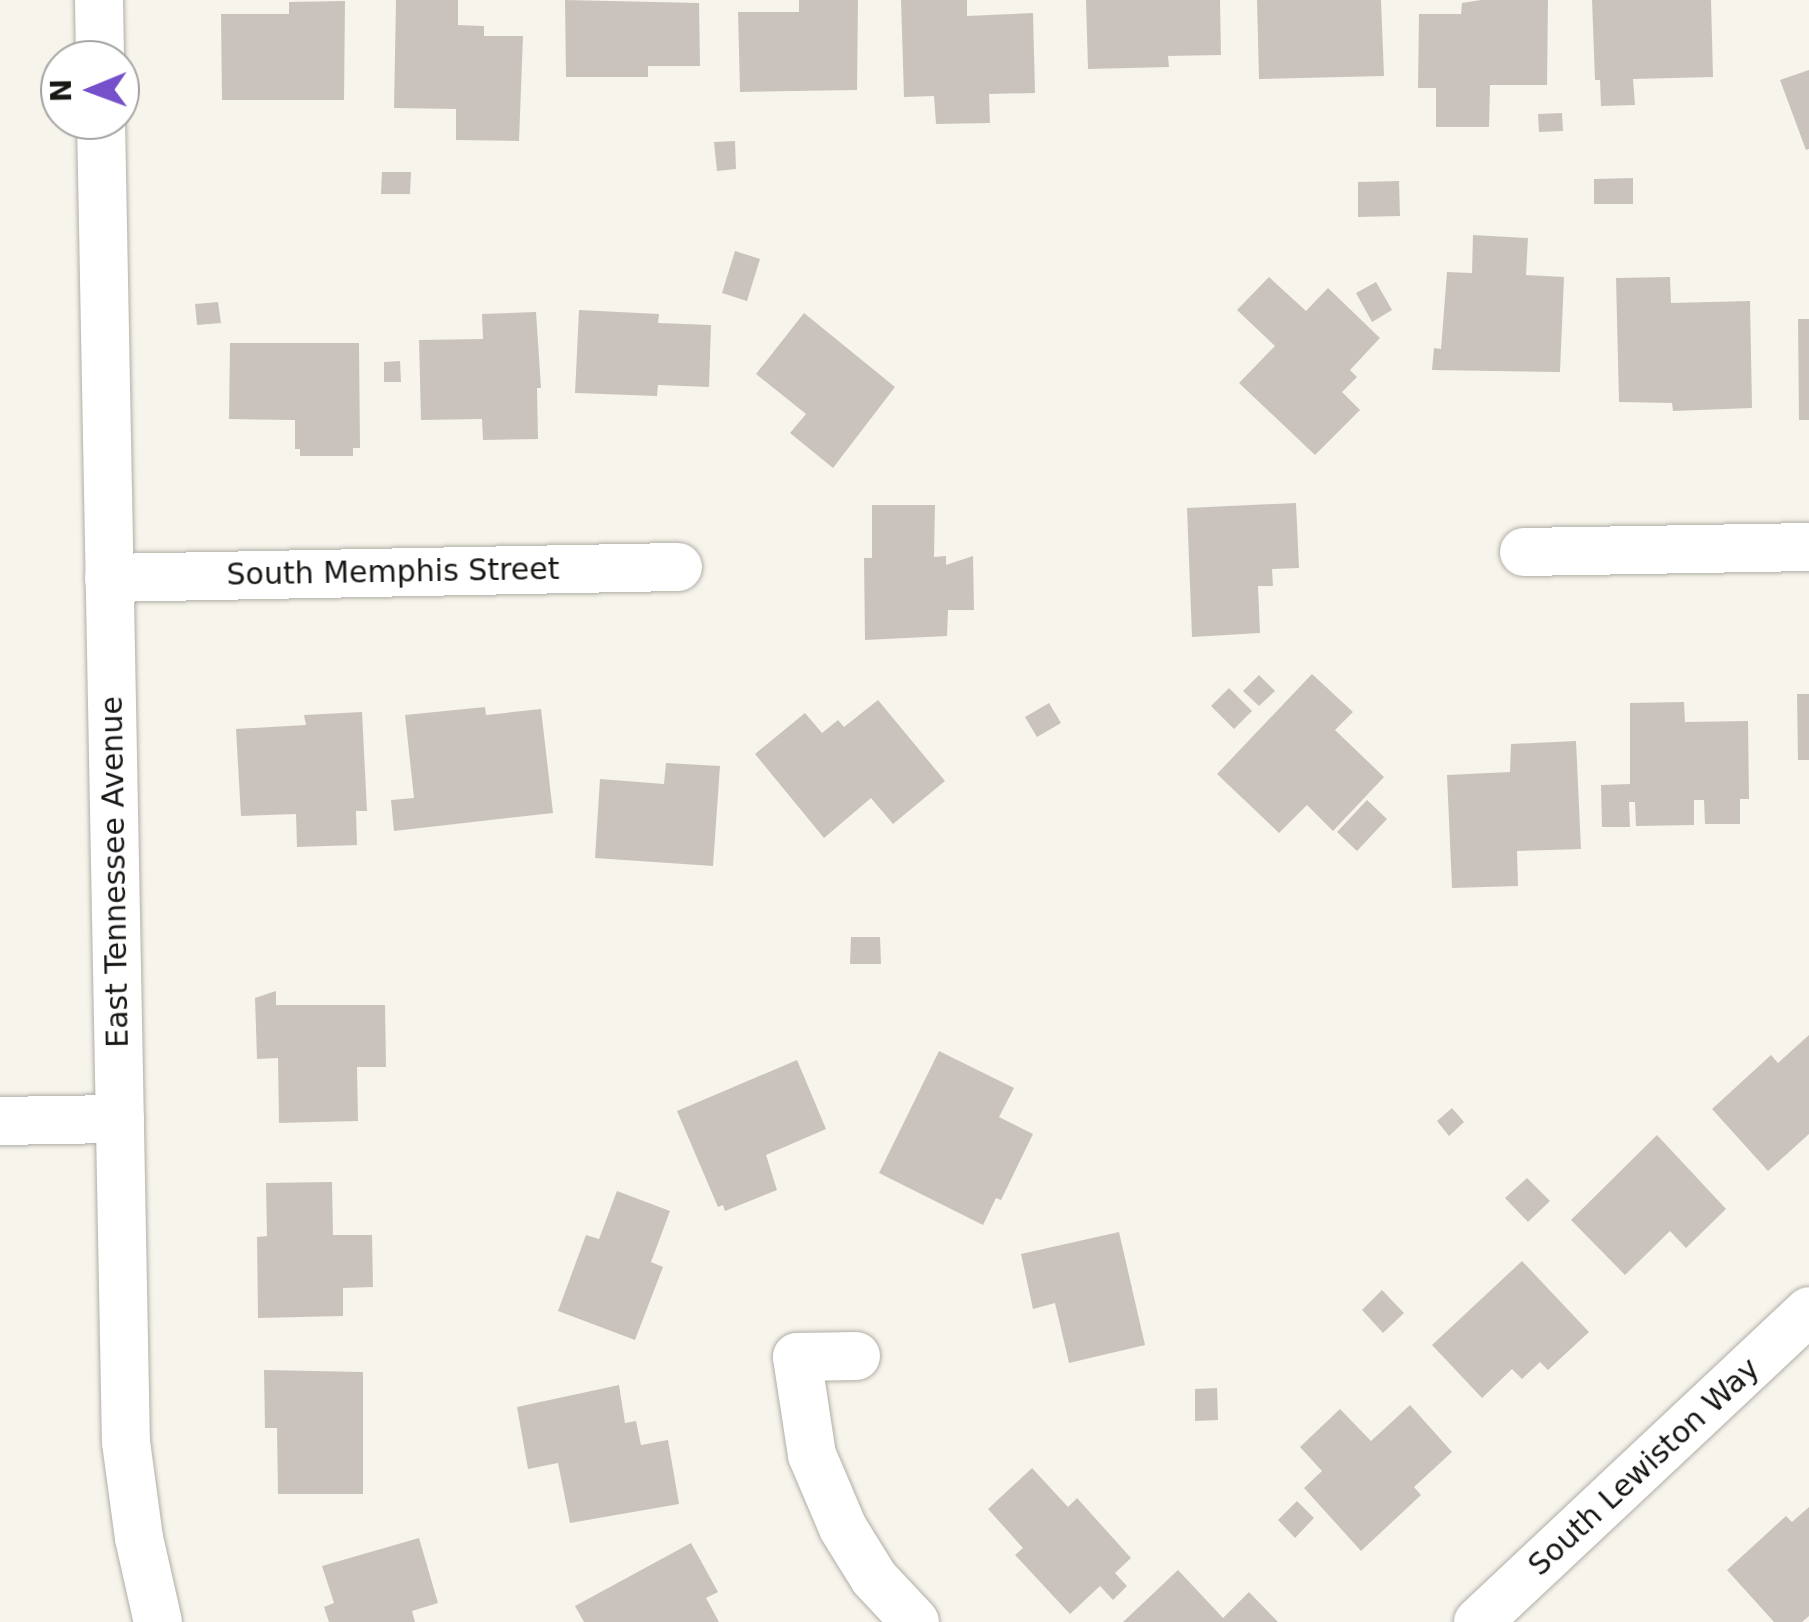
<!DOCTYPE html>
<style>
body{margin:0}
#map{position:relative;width:1809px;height:1622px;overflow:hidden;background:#f7f4ec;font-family:"DejaVu Sans",sans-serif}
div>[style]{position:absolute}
.building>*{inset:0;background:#cac3bd}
.roads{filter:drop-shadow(0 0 2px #b0aea6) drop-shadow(0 0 2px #b0aea6)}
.street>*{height:48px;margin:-24px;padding:0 24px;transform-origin:24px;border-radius:24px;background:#fff}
span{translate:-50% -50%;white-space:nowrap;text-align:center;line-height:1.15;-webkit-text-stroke:9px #fff;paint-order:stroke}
.street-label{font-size:30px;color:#181714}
.north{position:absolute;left:40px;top:40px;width:100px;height:100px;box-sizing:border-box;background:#fff;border:2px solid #a3a2a1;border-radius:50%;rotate:269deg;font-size:28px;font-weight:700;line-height:40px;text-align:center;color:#181714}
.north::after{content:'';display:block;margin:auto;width:35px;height:45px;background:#7550ca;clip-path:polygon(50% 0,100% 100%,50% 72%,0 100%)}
</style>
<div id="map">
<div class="building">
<div style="clip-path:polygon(396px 0,458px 0,458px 25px,484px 26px,484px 36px,523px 36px,519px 141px,456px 140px,456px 109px,394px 108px)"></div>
<div style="clip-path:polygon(565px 0,699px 3px,700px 66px,648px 66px,648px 77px,566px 77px)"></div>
<div style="clip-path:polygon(799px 0,858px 0,857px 90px,740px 92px,738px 12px,799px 12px)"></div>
<div style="clip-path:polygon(901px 0,967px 0,967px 16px,1033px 13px,1035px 93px,989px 94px,990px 123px,936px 124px,934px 96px,904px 97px)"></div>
<div style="clip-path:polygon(1086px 0,1220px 0,1221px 55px,1168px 56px,1169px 67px,1088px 69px)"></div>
<div style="clip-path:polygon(1257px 0,1381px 0,1384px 76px,1259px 79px)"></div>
<div style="clip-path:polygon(1481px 0,1548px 0,1547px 85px,1490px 85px,1489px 127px,1436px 127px,1436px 88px,1418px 88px,1419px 14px,1461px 14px,1462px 3px)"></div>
<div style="clip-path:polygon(1592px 0,1711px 0,1713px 77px,1633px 79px,1635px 105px,1601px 106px,1600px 80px,1595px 80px)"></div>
<div style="clip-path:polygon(345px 1px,344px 100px,222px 100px,221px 14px,289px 14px,289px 2px)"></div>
<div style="clip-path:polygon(1809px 70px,1809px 149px,1806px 150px,1780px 80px)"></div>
<div style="clip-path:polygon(1562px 113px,1563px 131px,1539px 132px,1538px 114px)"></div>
<div style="clip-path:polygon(735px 141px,736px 169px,717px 171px,714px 142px)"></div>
<div style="clip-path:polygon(382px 172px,411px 172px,410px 194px,381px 194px)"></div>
<div style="clip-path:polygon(1633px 178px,1633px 204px,1594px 204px,1594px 179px)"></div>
<div style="clip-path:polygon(1399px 181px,1400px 216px,1358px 217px,1358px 182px)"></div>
<div style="clip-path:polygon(1473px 235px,1528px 238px,1526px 275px,1564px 277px,1560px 372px,1432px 370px,1434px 348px,1441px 349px,1447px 272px,1472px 273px)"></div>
<div style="clip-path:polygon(735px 251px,760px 259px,747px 301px,722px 293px)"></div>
<div style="clip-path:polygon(1269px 277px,1306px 311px,1328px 288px,1380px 338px,1350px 370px,1357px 377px,1342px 392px,1360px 410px,1315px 455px,1239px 383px,1275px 346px,1237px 310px)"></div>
<div style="clip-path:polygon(1670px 277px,1671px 303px,1750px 301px,1752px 408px,1673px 411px,1672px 403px,1619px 402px,1616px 278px)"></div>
<div style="clip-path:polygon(1376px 282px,1392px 310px,1372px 322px,1356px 293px)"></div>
<div style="clip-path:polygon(218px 302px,221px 323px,197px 325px,195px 304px)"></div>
<div style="clip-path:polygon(579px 310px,659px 314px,658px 323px,711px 325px,709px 387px,658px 385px,657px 396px,575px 393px)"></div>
<div style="clip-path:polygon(536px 312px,541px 388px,537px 388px,538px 439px,483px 440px,482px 419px,421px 420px,419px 340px,483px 339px,482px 314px)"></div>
<div style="clip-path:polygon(804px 313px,895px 387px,833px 468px,790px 433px,806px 414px,756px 374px)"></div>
<div style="clip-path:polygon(1798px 319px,1809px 319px,1809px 420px,1799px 420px)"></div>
<div style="clip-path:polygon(230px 343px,359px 343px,360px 448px,353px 448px,353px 456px,300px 456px,300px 449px,295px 449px,295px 420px,229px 419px)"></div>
<div style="clip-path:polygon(400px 361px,401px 382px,384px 382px,384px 362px)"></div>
<div style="clip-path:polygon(1296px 503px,1299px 568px,1272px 569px,1273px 586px,1258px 586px,1260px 633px,1192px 637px,1187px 508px)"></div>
<div style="clip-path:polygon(872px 505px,935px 505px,934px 557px,946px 556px,946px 565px,973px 556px,974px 610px,948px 610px,947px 636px,865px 640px,864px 558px,872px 558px)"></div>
<div style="clip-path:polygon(1312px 674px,1353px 712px,1335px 730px,1384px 777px,1333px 831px,1307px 805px,1279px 833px,1217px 774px)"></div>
<div style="clip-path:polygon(1259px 675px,1275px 691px,1259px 706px,1243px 691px)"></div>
<div style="clip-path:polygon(1229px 688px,1252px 711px,1234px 729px,1211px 706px)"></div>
<div style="clip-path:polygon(1797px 694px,1809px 694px,1809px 760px,1798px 760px)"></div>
<div style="clip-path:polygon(878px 700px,945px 781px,893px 824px,871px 798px,824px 838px,755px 754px,805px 713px,822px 733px,838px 720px,844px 727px)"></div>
<div style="clip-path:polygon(1684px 702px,1685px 722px,1748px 721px,1749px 799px,1740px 799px,1740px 824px,1705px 824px,1704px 800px,1694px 800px,1694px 825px,1636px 826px,1635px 802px,1629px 802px,1630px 827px,1602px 827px,1601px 785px,1630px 784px,1630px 703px)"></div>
<div style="clip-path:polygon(1049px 703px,1061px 723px,1037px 737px,1025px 717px)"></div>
<div style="clip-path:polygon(485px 707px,486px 715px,541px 709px,553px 813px,394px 831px,391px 800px,414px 798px,405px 715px)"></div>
<div style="clip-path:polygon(362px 712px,367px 811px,356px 811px,357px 845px,297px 847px,296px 814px,241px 816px,236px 729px,306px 725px,304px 715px)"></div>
<div style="clip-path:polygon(1576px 741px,1581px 849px,1517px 851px,1518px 886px,1452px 888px,1447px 775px,1510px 772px,1511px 744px)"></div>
<div style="clip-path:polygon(666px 763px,720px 766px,713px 866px,595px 858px,600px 779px,664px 784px)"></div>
<div style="clip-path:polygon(1367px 800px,1387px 819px,1357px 851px,1337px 832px)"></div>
<div style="clip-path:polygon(851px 937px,880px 937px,881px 964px,850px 964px)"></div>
<div style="clip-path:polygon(276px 991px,276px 1005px,385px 1005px,386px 1067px,357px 1067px,358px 1121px,279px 1123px,278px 1058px,257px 1059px,255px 998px)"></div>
<div style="clip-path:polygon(1809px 1035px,1809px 1134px,1768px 1171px,1712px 1109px,1771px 1055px,1778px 1063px)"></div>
<div style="clip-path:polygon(939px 1051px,1014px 1088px,999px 1117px,1033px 1134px,1001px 1200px,996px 1198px,983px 1225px,879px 1173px)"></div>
<div style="clip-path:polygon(797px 1060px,826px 1129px,766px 1155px,777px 1190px,725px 1211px,723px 1205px,718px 1207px,677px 1111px)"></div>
<div style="clip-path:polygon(1452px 1108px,1464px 1122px,1449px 1136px,1437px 1121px)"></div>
<div style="clip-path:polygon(1657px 1135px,1726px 1209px,1686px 1248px,1670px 1231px,1625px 1275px,1571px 1220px)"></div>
<div style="clip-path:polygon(1527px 1178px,1550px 1201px,1528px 1222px,1505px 1198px)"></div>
<div style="clip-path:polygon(332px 1182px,333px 1235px,372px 1235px,373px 1287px,343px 1288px,343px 1316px,258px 1318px,257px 1237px,267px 1236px,266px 1183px)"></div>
<div style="clip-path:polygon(617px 1191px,670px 1211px,651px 1262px,663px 1267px,635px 1340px,558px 1311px,586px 1235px,599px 1239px)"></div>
<div style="clip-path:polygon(1119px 1232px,1145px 1345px,1069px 1363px,1055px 1303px,1033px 1309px,1021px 1254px)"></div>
<div style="clip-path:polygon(1522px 1261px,1589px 1332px,1548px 1370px,1540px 1362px,1522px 1379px,1512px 1369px,1482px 1398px,1432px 1345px)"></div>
<div style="clip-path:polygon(1382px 1290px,1404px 1313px,1383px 1333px,1362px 1310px)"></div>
<div style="clip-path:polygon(264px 1370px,363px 1372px,363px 1494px,278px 1494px,277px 1428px,265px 1428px)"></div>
<div style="clip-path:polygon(619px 1385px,625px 1423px,636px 1421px,641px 1445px,668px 1440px,679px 1504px,570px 1523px,558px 1463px,528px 1469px,517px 1407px)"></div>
<div style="clip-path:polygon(1217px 1388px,1218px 1420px,1195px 1421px,1195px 1389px)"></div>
<div style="clip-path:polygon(1410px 1405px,1452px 1452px,1414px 1487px,1421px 1495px,1361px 1551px,1304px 1488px,1322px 1471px,1300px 1447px,1340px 1409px,1371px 1441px)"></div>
<div style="clip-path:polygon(1032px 1468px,1068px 1507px,1077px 1498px,1131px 1558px,1115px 1573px,1127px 1586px,1113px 1600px,1100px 1586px,1070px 1614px,1015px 1555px,1023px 1548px,988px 1509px)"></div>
<div style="clip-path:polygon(1297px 1501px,1314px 1518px,1295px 1538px,1278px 1520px)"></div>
<div style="clip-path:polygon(1809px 1507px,1809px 1616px,1802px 1622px,1774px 1622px,1727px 1570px,1786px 1516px,1792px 1522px)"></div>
<div style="clip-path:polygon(419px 1538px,438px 1603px,412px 1611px,415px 1622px,329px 1622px,324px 1607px,334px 1603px,322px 1566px)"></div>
<div style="clip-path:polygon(691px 1543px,718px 1592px,706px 1598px,719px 1622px,584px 1622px,575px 1606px)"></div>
<div style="clip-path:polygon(1178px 1570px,1223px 1618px,1249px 1592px,1278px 1622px,1123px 1622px)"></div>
</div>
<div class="roads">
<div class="street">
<div style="left:99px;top:0;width:60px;rotate:89deg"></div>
<div style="left:101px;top:120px;width:1322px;rotate:88.92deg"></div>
<div style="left:126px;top:1442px;width:97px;rotate:82.3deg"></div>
<div style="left:139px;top:1538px;width:86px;rotate:77.3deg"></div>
<div style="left:1524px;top:552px;width:285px;rotate:-1deg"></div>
<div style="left:109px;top:578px;width:569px;rotate:-1.11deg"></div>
<div style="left:0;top:1121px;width:120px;rotate:-1deg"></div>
<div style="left:856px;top:1356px;width:59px;rotate:179deg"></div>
<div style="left:797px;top:1357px;width:99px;rotate:81.3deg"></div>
<div style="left:812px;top:1455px;width:79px;rotate:67deg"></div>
<div style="left:843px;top:1528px;width:59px;rotate:58.2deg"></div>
<div style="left:874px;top:1578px;width:60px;rotate:47deg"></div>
<div style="left:1478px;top:1622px;width:454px;rotate:-43.2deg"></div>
</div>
</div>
<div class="street-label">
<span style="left:393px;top:572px;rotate:-1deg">South Memphis Street</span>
<span style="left:115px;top:872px;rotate:-91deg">East Tennessee Avenue</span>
<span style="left:1644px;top:1467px;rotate:-43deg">South Lewiston Way</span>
</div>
<div class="north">N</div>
</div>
